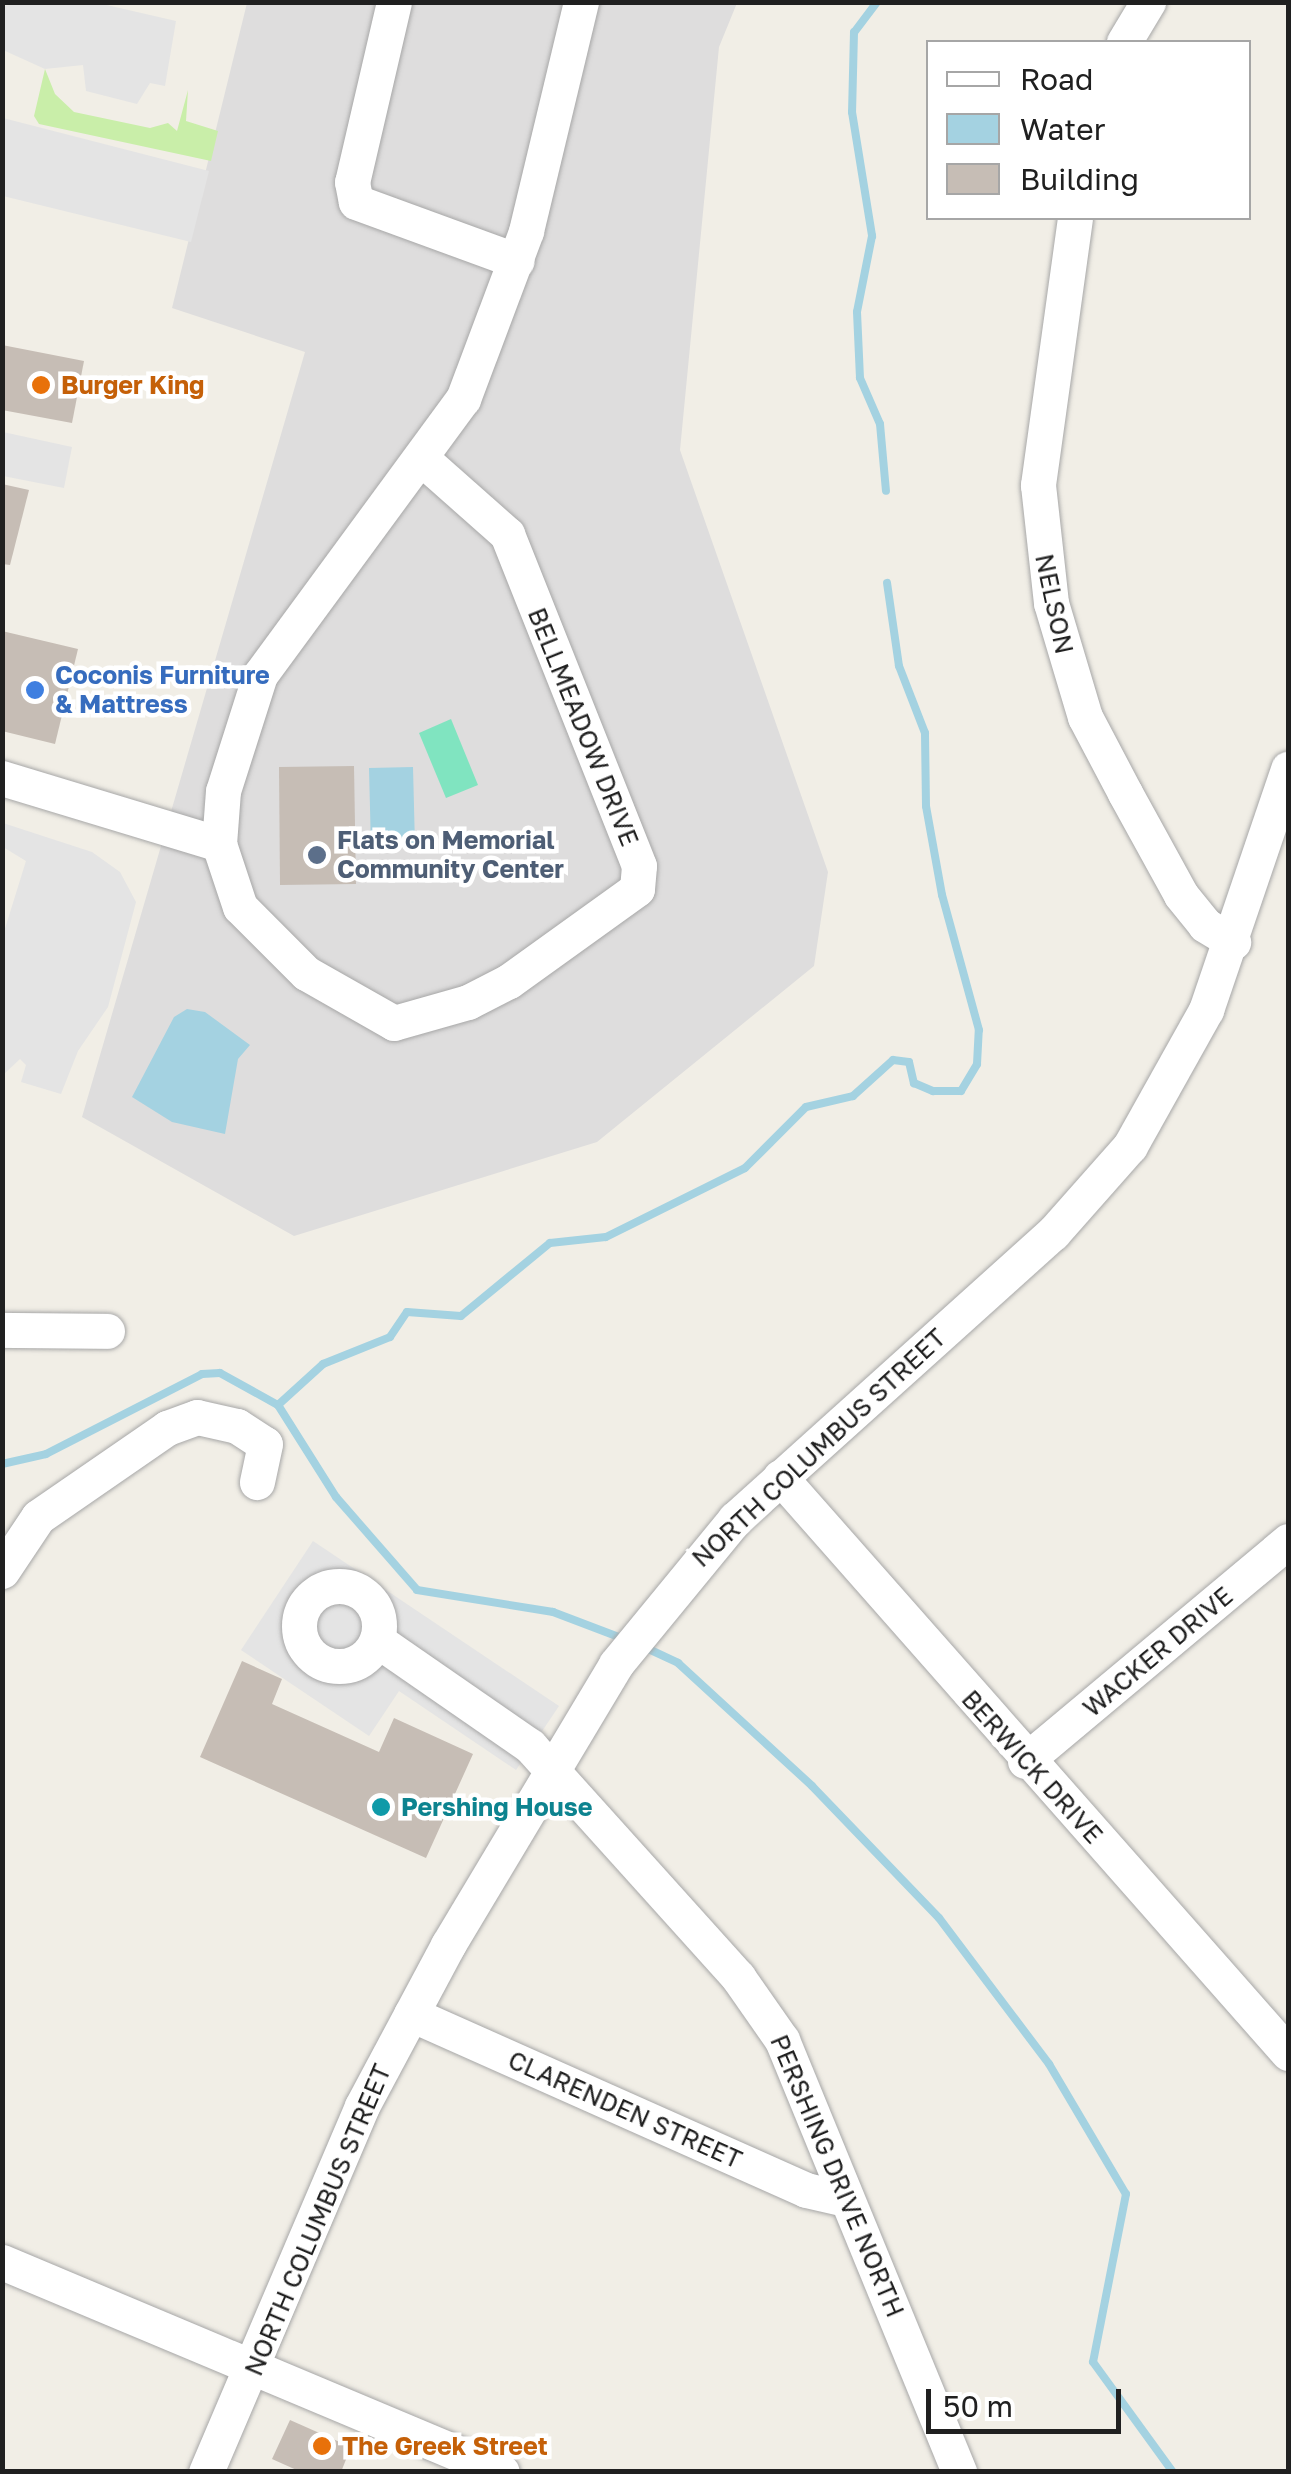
<!DOCTYPE html>
<style>
body{margin:0}
#map{position:relative;width:1291px;height:2474px;overflow:hidden;background:#f1eee6;font-family:"Golos Text",sans-serif}
div>[style]{position:absolute}
.residential>*{inset:0;background:#dedddd}
.grass>*{inset:0;background:#c9eea9}
.pitch>*{inset:0;background:#80e4c0}
.parking>*{inset:0;background:#e4e4e4}
.water>*{inset:0;background:#a4d2e1}
.stream>*{height:8px;margin:-4px;padding:0 4px;transform-origin:4px;border-radius:4px;background:#a4d2e1}
.building>*{inset:0;background:#c6bdb5}
.roads{filter:drop-shadow(0 0 2px #a7a7a7) drop-shadow(0 0 2px #a7a7a7)}
.minor>*{height:35px;margin:-17.5px;padding:0 17.5px;transform-origin:17.5px;border-radius:17.5px;background:#fff}
.minor>.ring{margin:-17.5px;padding:0;box-sizing:content-box;background:none;border:35px solid #fff;border-radius:50%}
.dots>*{width:28px;height:28px;translate:-50% -50%;box-sizing:border-box;border:5px solid #fff;border-radius:50%}
span{translate:-50% -50%;white-space:nowrap;text-align:center;line-height:1.15;-webkit-text-stroke:9px #fff;paint-order:stroke}
.food-label{font-size:25px;color:#c56008;font-weight:700}
.left{translate:0 -50%;text-align:left}
.street-label{font-size:25px;color:#202020}
.shop-label{font-size:25px;color:#366cbe;font-weight:700}
.service-label{font-size:25px;color:#4e5e75;font-weight:700}
.culture-label{font-size:25px;color:#0d838f;font-weight:700}
.frame{position:absolute;inset:0;border:5px solid #202020;pointer-events:none}
.legend{position:absolute;left:926px;top:40px;width:325px;height:180px;box-sizing:border-box;background:#fff;border:2px solid #a6a6a6;margin:0;padding:12px 18px;list-style:none;font-size:30px;color:#202020}
.legend li{display:flex;align-items:center;gap:20px;height:50px}
.legend b{width:50px;border:2px solid #a6a6a6}
.scale{position:absolute;left:926px;top:2389px;width:195px;height:45px;box-sizing:border-box;border:5px solid #202020;border-top:0;padding-left:12px;font-size:30px;line-height:35px;white-space:nowrap;color:#202020;-webkit-text-stroke:8px #fff;paint-order:stroke}
</style>
<div id="map">
<div class="residential">
<div style="clip-path:polygon(247px 3px,737px 3px,719px 47px,680px 450px,828px 872px,814px 966px,597px 1142px,294px 1236px,82px 1117px,305px 352px,172px 308px)"></div>
</div>
<div class="grass">
<div style="clip-path:polygon(45px 69px,55px 94px,74px 112px,150px 128px,168px 123px,177px 131px,188px 90px,186px 121px,218px 131px,211px 161px,39px 124px,34px 116px)"></div>
</div>
<div class="pitch">
<div style="clip-path:polygon(451px 719px,478px 785px,446px 798px,419px 733px)"></div>
</div>
<div class="parking">
<div style="clip-path:polygon(19px 3px,98px 3px,176px 21px,165px 86px,150px 83px,137px 104px,86px 91px,83px 65px,45px 69px,3px 50px,4px 6px)"></div>
<div style="clip-path:polygon(3px 118px,209px 171px,191px 242px,3px 196px)"></div>
<div style="clip-path:polygon(3px 432px,72px 447px,64px 488px,3px 476px)"></div>
<div style="clip-path:polygon(3px 823px,92px 852px,120px 872px,136px 902px,108px 1007px,78px 1051px,61px 1094px,21px 1082px,26px 1065px,20px 1059px,3px 1075px,3px 935px,26px 861px,3px 847px)"></div>
<div style="clip-path:polygon(313px 1541px,559px 1706px,516px 1770px,399px 1691px,369px 1736px,241px 1650px)"></div>
</div>
<div class="water">
<div style="clip-path:polygon(413px 767px,415px 846px,371px 848px,369px 768px)"></div>
<div style="clip-path:polygon(187px 1009px,205px 1012px,250px 1045px,238px 1059px,225px 1134px,172px 1122px,132px 1097px,174px 1017px)"></div>
</div>
<div class="stream">
<div style="left:877px;top:2px;width:38px;rotate:127deg"></div>
<div style="left:854px;top:32px;width:80px;rotate:91.4deg"></div>
<div style="left:852px;top:112px;width:126px;rotate:80.8deg"></div>
<div style="left:872px;top:236px;width:77px;rotate:101.2deg"></div>
<div style="left:857px;top:312px;width:66px;rotate:87.4deg"></div>
<div style="left:860px;top:378px;width:50px;rotate:66.5deg"></div>
<div style="left:880px;top:424px;width:67px;rotate:84.9deg"></div>
<div style="left:278px;top:1405px;width:109px;rotate:57.8deg"></div>
<div style="left:336px;top:1497px;width:123px;rotate:48.9deg"></div>
<div style="left:417px;top:1590px;width:138px;rotate:9.2deg"></div>
<div style="left:553px;top:1612px;width:76px;rotate:20.8deg"></div>
<div style="left:2px;top:1464px;width:45px;rotate:-12.8deg"></div>
<div style="left:46px;top:1454px;width:175px;rotate:-27.1deg"></div>
<div style="left:202px;top:1374px;width:18px;rotate:-3deg"></div>
<div style="left:220px;top:1373px;width:66px;rotate:28.9deg"></div>
<div style="left:278px;top:1405px;width:61px;rotate:-42.3deg"></div>
<div style="left:323px;top:1364px;width:72px;rotate:-21.9deg"></div>
<div style="left:390px;top:1337px;width:30px;rotate:-56deg"></div>
<div style="left:407px;top:1312px;width:54px;rotate:4.2deg"></div>
<div style="left:461px;top:1316px;width:115px;rotate:-39.4deg"></div>
<div style="left:550px;top:1243px;width:56px;rotate:-6.1deg"></div>
<div style="left:606px;top:1237px;width:155px;rotate:-26.4deg"></div>
<div style="left:745px;top:1168px;width:86px;rotate:-45deg"></div>
<div style="left:806px;top:1107px;width:48px;rotate:-13.2deg"></div>
<div style="left:853px;top:1096px;width:54px;rotate:-42deg"></div>
<div style="left:893px;top:1060px;width:16px;rotate:7deg"></div>
<div style="left:909px;top:1062px;width:22px;rotate:77deg"></div>
<div style="left:914px;top:1083px;width:21px;rotate:23deg"></div>
<div style="left:933px;top:1091px;width:28px"></div>
<div style="left:961px;top:1091px;width:31px;rotate:-59deg"></div>
<div style="left:977px;top:1064px;width:34px;rotate:-87deg"></div>
<div style="left:979px;top:1030px;width:140px;rotate:-105.3deg"></div>
<div style="left:942px;top:895px;width:90px;rotate:-100.2deg"></div>
<div style="left:926px;top:806px;width:73px;rotate:-90.8deg"></div>
<div style="left:925px;top:733px;width:72px;rotate:-111.2deg"></div>
<div style="left:899px;top:666px;width:84px;rotate:-98.2deg"></div>
<div style="left:642px;top:1646px;width:40px;rotate:25deg"></div>
<div style="left:678px;top:1663px;width:182px;rotate:42.5deg"></div>
<div style="left:812px;top:1786px;width:183px;rotate:46.1deg"></div>
<div style="left:939px;top:1918px;width:183px;rotate:53deg"></div>
<div style="left:1049px;top:2064px;width:151px;rotate:59.4deg"></div>
<div style="left:1126px;top:2194px;width:171px;rotate:101.1deg"></div>
<div style="left:1093px;top:2362px;width:136px;rotate:54deg"></div>
</div>
<div class="building">
<div style="clip-path:polygon(2px 345px,84px 361px,72px 423px,2px 410px)"></div>
<div style="clip-path:polygon(2px 484px,29px 490px,10px 565px,2px 564px)"></div>
<div style="clip-path:polygon(2px 631px,78px 649px,55px 744px,2px 731px)"></div>
<div style="clip-path:polygon(354px 766px,356px 884px,280px 885px,279px 767px)"></div>
<div style="clip-path:polygon(242px 1661px,282px 1679px,272px 1704px,379px 1752px,394px 1718px,473px 1754px,426px 1858px,200px 1757px)"></div>
<div style="clip-path:polygon(290px 2420px,351px 2447px,341px 2472px,301px 2472px,272px 2459px)"></div>
</div>
<div class="roads">
<div class="minor">
<div style="left:394px;top:2px;width:185px;rotate:103.1deg"></div>
<div style="left:352px;top:182px;width:20px;rotate:79deg"></div>
<div style="left:356px;top:202px;width:171px;rotate:20.1deg"></div>
<div style="left:1124px;top:42px;width:47px;rotate:-59deg"></div>
<div style="left:1075px;top:218px;width:270px;rotate:97.9deg"></div>
<div style="left:1038px;top:485px;width:119px;rotate:83.7deg"></div>
<div style="left:1051px;top:603px;width:119px;rotate:73.4deg"></div>
<div style="left:1085px;top:717px;width:86px;rotate:62.2deg"></div>
<div style="left:1125px;top:793px;width:116px;rotate:61.2deg"></div>
<div style="left:1181px;top:895px;width:38px;rotate:51deg"></div>
<div style="left:1205px;top:925px;width:33px;rotate:31deg"></div>
<div style="left:421px;top:458px;width:115px;rotate:41.5deg"></div>
<div style="left:507px;top:534px;width:357px;rotate:68.3deg"></div>
<div style="left:639px;top:866px;width:23px;rotate:95deg"></div>
<div style="left:637px;top:889px;width:158px;rotate:144.3deg"></div>
<div style="left:509px;top:981px;width:46px;rotate:152.9deg"></div>
<div style="left:468px;top:1002px;width:77px;rotate:164.2deg"></div>
<div style="left:394px;top:1023px;width:101px;rotate:-150.4deg"></div>
<div style="left:306px;top:973px;width:93px;rotate:-135deg"></div>
<div style="left:240px;top:907px;width:66px;rotate:-108.4deg"></div>
<div style="left:219px;top:844px;width:53px;rotate:-85.7deg"></div>
<div style="left:223px;top:791px;width:122px;rotate:-72.3deg"></div>
<div style="left:260px;top:675px;width:343px;rotate:-53.7deg"></div>
<div style="left:463px;top:399px;width:179px;rotate:-69.4deg"></div>
<div style="left:526px;top:231px;width:236px;rotate:-76.5deg"></div>
<div style="left:2px;top:778px;width:227px;rotate:16.9deg"></div>
<div style="left:2px;top:1330px;width:105px;rotate:0.5deg"></div>
<div style="left:780px;top:1477px;width:768px;rotate:48.59deg"></div>
<div style="left:2px;top:1571px;width:65px;rotate:-56.3deg"></div>
<div style="left:38px;top:1517px;width:157px;rotate:-34.6deg"></div>
<div style="left:167px;top:1428px;width:32px;rotate:-20deg"></div>
<div style="left:197px;top:1417px;width:41px;rotate:12.7deg"></div>
<div style="left:237px;top:1426px;width:33px;rotate:33deg"></div>
<div style="left:265px;top:1444px;width:39px;rotate:102deg"></div>
<div class="ring" style="left:299px;top:1586px;width:45px;height:45px"></div>
<div style="left:377px;top:1640px;width:186px;rotate:34.7deg"></div>
<div style="left:530px;top:1746px;width:311px;rotate:48deg"></div>
<div style="left:738px;top:1977px;width:77px;rotate:55.1deg"></div>
<div style="left:782px;top:2040px;width:467px;rotate:67.7deg"></div>
<div style="left:1025px;top:1761px;width:343px;rotate:-39.9deg"></div>
<div style="left:411px;top:2014px;width:432px;rotate:24deg"></div>
<div style="left:806px;top:2190px;width:37px;rotate:13deg"></div>
<div style="left:2px;top:2262px;width:542px;rotate:22.78deg"></div>
<div style="left:206px;top:2472px;width:398px;rotate:-66.9deg"></div>
<div style="left:362px;top:2106px;width:183px;rotate:-61.9deg"></div>
<div style="left:448px;top:1945px;width:327px;rotate:-59.1deg"></div>
<div style="left:616px;top:1664px;width:188px;rotate:-50.6deg"></div>
<div style="left:735px;top:1519px;width:428px;rotate:-42deg"></div>
<div style="left:1053px;top:1233px;width:116px;rotate:-48.5deg"></div>
<div style="left:1130px;top:1146px;width:156px;rotate:-60.8deg"></div>
<div style="left:1206px;top:1010px;width:255px;rotate:-71.2deg"></div>
</div>
</div>
<div class="dots">
<div style="left:41px;top:385px;background:#e8710a"></div>
<div style="left:35px;top:690px;background:#3f7fe0"></div>
<div style="left:317px;top:855px;background:#5c6f8a"></div>
<div style="left:381px;top:1807px;background:#0f9aa8"></div>
<div style="left:322px;top:2446px;background:#e8710a"></div>
</div>
<div class="food-label">
<span class="left" style="left:61px;top:385px">Burger King</span>
<span class="left" style="left:342px;top:2446px">The Greek Street</span>
</div>
<div class="street-label">
<span style="left:1054px;top:604px;rotate:78deg">NELSON</span>
<span style="left:583px;top:727px;rotate:68deg">BELLMEADOW DRIVE</span>
<span style="left:819px;top:1448px;rotate:-43deg">NORTH COLUMBUS STREET</span>
<span style="left:1158px;top:1652px;rotate:-40deg">WACKER DRIVE</span>
<span style="left:1032px;top:1767px;rotate:48deg">BERWICK DRIVE</span>
<span style="left:625px;top:2110px;rotate:24deg">CLARENDEN STREET</span>
<span style="left:837px;top:2176px;rotate:67deg">PERSHING DRIVE NORTH</span>
<span style="left:318px;top:2220px;rotate:-67deg">NORTH COLUMBUS STREET</span>
</div>
<div class="shop-label">
<span class="left" style="left:55px;top:690px">Coconis Furniture<br>&amp; Mattress</span>
</div>
<div class="service-label">
<span class="left" style="left:337px;top:855px">Flats on Memorial<br>Community Center</span>
</div>
<div class="culture-label">
<span class="left" style="left:401px;top:1807px">Pershing House</span>
</div>
<div class="frame"></div>
<ul class="legend">
<li><b style="height:12px;background:#fff"></b>Road</li>
<li><b style="height:28px;background:#a4d2e1"></b>Water</li>
<li><b style="height:28px;background:#c6bdb5"></b>Building</li>
</ul>
<div class="scale">50 m</div>
</div>
